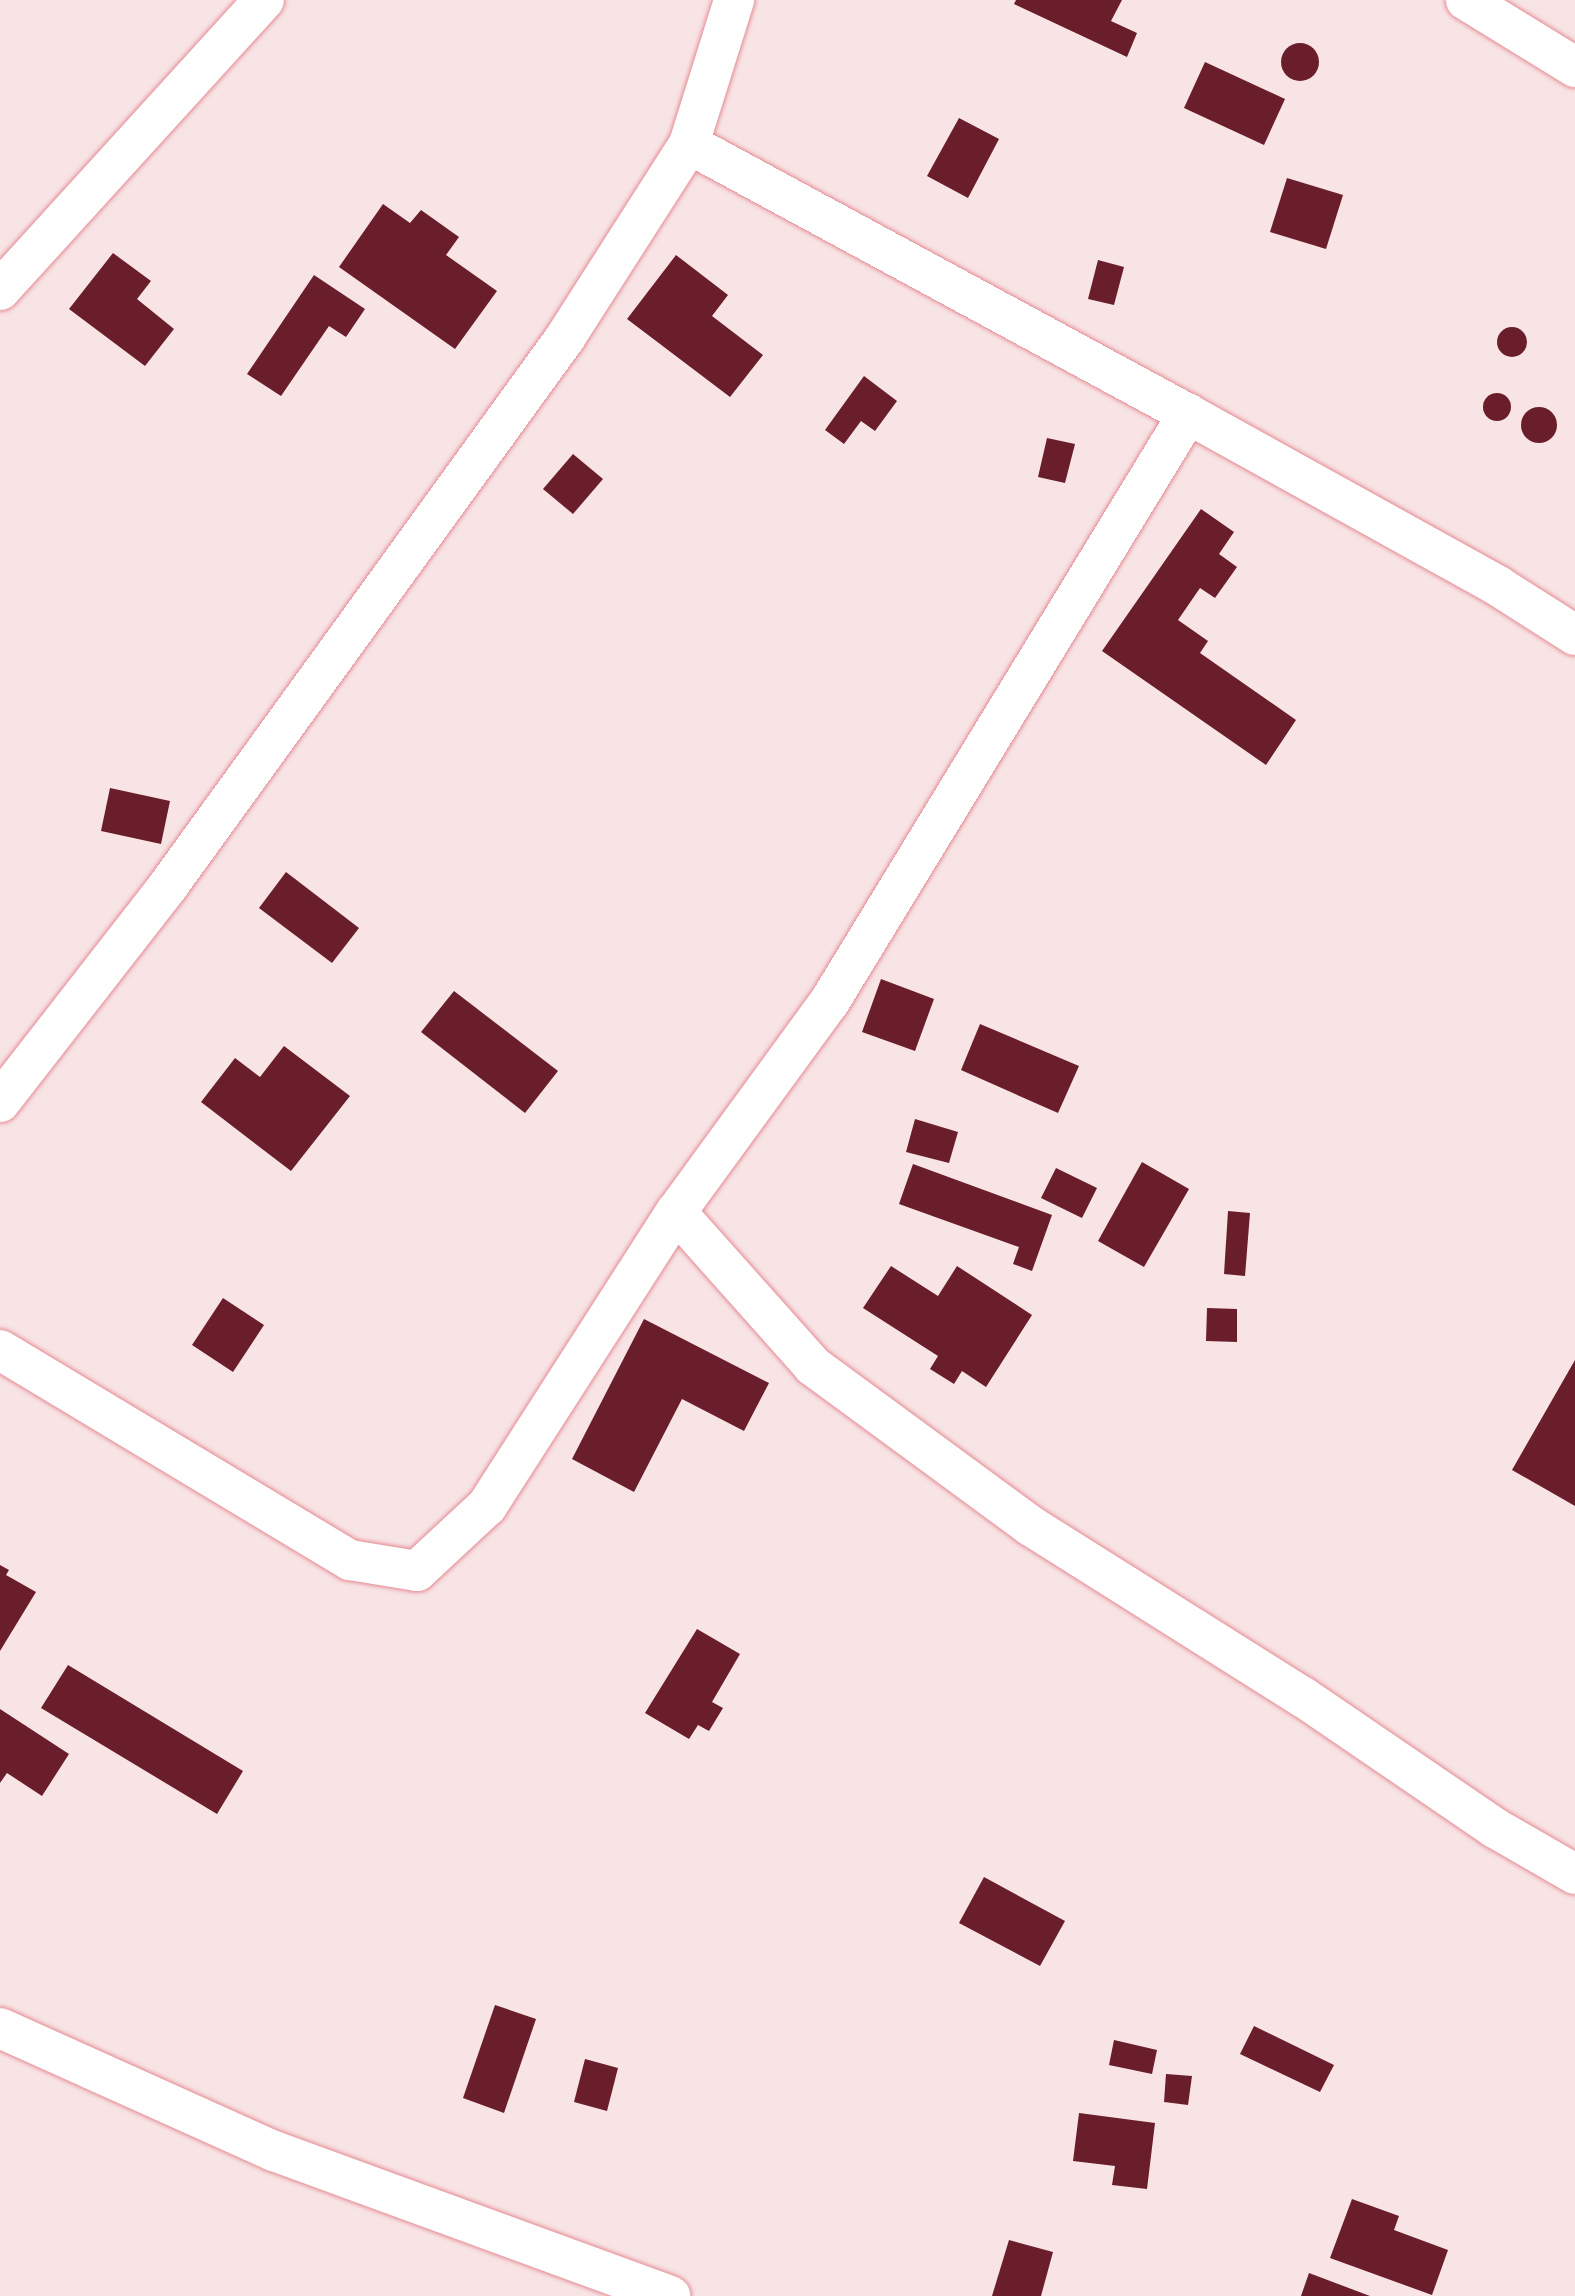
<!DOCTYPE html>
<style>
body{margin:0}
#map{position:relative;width:1575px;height:2296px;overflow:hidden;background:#f8e4e5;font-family:"Nunito Sans",sans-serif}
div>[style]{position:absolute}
.building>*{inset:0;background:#6a1d2b}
.round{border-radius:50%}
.roads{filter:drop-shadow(0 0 2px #e48b94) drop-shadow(0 0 2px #e48b94)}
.street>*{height:40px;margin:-20px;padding:0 20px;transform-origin:20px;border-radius:20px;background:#fff}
span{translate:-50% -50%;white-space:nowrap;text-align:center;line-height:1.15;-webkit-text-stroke:10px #f8e4e5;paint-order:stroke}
</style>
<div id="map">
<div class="building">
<div style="clip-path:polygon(1016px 0,1122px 0,1111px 21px,1137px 33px,1127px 57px,1014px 4px)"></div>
<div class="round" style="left:1281px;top:43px;width:38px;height:38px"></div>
<div style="clip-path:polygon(1205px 62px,1285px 99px,1264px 145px,1184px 108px)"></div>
<div style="clip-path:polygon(959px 118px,999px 139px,968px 198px,927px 176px)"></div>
<div style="clip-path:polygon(1287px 178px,1343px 195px,1326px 249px,1270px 232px)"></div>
<div style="clip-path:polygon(383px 204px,410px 223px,421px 210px,459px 237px,446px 255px,497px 291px,455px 349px,339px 267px)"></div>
<div style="clip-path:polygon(113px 253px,151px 281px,137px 299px,174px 329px,145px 366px,69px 309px)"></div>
<div style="clip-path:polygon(676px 255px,728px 295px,712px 316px,763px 355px,730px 397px,627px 319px)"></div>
<div style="clip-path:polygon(1098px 260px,1124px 267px,1114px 305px,1088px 299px)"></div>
<div style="clip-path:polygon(314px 275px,365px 309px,346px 337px,329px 326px,281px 396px,247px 374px)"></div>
<div class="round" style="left:1497px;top:327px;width:30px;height:30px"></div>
<div style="clip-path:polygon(864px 376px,897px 401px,875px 431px,861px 421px,844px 444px,825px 430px)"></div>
<div class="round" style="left:1483px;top:393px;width:28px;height:28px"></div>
<div class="round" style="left:1521px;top:407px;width:36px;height:36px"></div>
<div style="clip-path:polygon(1047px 438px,1075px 444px,1065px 483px,1038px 477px)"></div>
<div style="clip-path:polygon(573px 454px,603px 479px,573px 514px,543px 489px)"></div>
<div style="clip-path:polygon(1201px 509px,1234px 532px,1219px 554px,1237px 567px,1215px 598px,1200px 588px,1178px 620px,1208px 641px,1200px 653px,1296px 720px,1266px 765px,1102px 651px)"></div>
<div style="clip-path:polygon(110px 788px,170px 801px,161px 844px,101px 831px)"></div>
<div style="clip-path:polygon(286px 872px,359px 928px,332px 963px,259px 908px)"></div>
<div style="clip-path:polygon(881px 979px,934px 999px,915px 1051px,862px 1032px)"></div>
<div style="clip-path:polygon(454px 991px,558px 1071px,525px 1113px,421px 1032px)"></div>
<div style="clip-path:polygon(980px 1024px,1079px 1066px,1058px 1113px,961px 1070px)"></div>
<div style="clip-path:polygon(284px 1046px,350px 1096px,291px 1171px,201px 1102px,235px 1058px,260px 1077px)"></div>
<div style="clip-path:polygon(915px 1119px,958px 1132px,949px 1163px,906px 1152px)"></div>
<div style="clip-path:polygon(1142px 1162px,1189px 1189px,1144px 1267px,1098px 1241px)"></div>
<div style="clip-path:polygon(913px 1164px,1052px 1215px,1032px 1271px,1013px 1264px,1019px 1247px,899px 1204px)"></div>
<div style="clip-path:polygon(1056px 1168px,1097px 1188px,1082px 1218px,1041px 1198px)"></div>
<div style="clip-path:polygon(1228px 1211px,1250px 1213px,1245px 1276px,1224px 1274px)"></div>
<div style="clip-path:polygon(891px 1266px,938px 1296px,957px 1266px,1032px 1315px,986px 1387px,962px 1371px,954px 1384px,930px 1369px,938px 1356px,863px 1308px)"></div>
<div style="clip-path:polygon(223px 1298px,264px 1325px,233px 1372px,192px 1345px)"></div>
<div style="clip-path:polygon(1207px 1308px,1237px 1309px,1237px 1342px,1206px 1341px)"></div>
<div style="clip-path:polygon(644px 1319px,769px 1383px,744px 1431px,682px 1399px,634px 1492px,572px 1459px)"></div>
<div style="clip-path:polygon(1575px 1360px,1575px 1506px,1512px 1470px)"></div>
<div style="clip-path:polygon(0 1565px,9px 1570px,6px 1575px,36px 1592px,0 1651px)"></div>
<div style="clip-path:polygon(697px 1629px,740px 1654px,712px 1702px,723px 1708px,709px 1731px,698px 1725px,689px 1739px,645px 1713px)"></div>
<div style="clip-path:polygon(68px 1665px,243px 1771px,217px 1814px,41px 1708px)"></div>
<div style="clip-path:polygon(0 1709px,69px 1754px,42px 1796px,7px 1773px,0 1783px)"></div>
<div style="clip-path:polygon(984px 1877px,1065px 1921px,1040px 1966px,959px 1923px)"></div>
<div style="clip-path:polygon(495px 2005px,536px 2019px,504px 2113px,463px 2098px)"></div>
<div style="clip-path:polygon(1254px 2026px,1334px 2065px,1320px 2092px,1240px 2054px)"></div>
<div style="clip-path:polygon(1114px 2040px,1157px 2050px,1152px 2074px,1109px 2065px)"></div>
<div style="clip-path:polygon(585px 2059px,618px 2068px,607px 2111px,574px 2102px)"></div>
<div style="clip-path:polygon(1166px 2074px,1192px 2076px,1188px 2105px,1164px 2102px)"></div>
<div style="clip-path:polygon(1079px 2113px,1155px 2123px,1147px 2189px,1112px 2185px,1115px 2166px,1073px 2161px)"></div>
<div style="clip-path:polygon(1352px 2199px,1399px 2216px,1394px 2230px,1448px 2250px,1432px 2295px,1330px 2258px)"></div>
<div style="clip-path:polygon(1009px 2240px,1053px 2252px,1041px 2296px,992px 2296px)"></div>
<div style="clip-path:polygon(1309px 2273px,1370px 2296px,1301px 2296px)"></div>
</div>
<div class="roads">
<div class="street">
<div style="left:1466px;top:0;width:128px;rotate:31.6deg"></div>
<div style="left:689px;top:144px;width:567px;rotate:28.42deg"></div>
<div style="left:1188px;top:414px;width:355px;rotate:29deg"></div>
<div style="left:1498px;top:586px;width:91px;rotate:32.5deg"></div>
<div style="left:0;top:290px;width:392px;rotate:-47.7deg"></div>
<div style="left:0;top:1102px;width:274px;rotate:-52.1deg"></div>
<div style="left:168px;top:886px;width:677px;rotate:-54.08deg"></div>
<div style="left:565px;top:338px;width:230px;rotate:-57.4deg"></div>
<div style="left:689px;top:144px;width:151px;rotate:-72.6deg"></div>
<div style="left:676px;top:1212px;width:206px;rotate:48.3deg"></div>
<div style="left:813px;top:1366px;width:270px;rotate:36.3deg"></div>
<div style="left:1031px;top:1526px;width:321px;rotate:32.2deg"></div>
<div style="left:1303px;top:1697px;width:232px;rotate:34.3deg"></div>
<div style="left:1495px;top:1828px;width:92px;rotate:29.9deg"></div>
<div style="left:0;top:1350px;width:408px;rotate:31deg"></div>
<div style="left:350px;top:1560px;width:68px;rotate:9.3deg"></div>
<div style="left:417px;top:1571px;width:96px;rotate:-42.9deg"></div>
<div style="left:487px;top:1506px;width:350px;rotate:-57.3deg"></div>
<div style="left:676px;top:1212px;width:261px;rotate:-53.9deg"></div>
<div style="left:830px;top:1001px;width:688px;rotate:-58.62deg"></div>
<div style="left:0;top:2028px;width:300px;rotate:24.2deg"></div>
<div style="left:274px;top:2151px;width:422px;rotate:20.1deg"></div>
</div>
</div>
</div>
